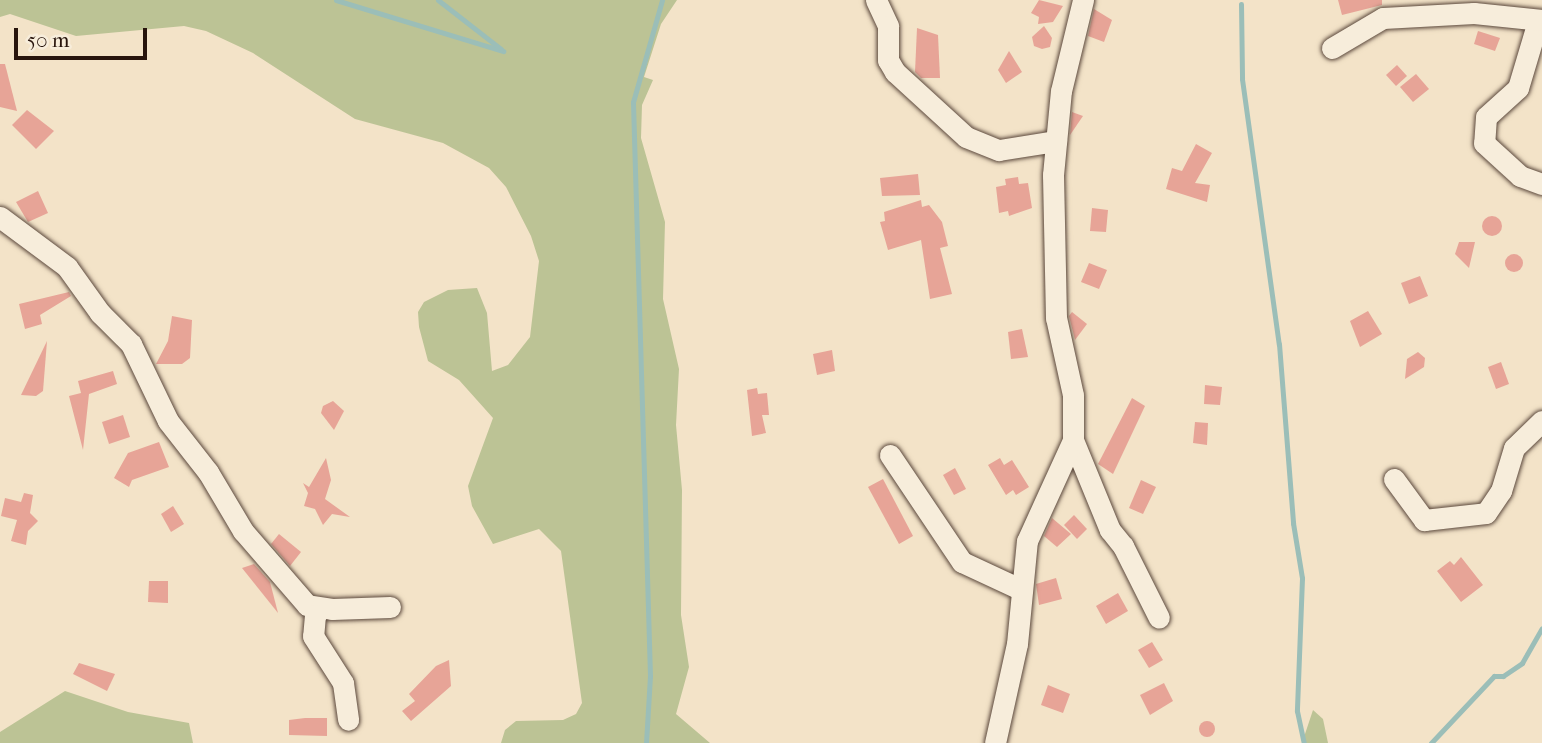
<!DOCTYPE html>
<style>
body{margin:0}
#map{position:relative;width:1542px;height:743px;overflow:hidden;background:#f3e3c8;font-family:"IM FELL French Canon",serif}
div>[style]{position:absolute}
.green>*{inset:0;background:#bcc395}
.stream>*{height:5px;margin:-2.5px;padding:0 2.5px;transform-origin:2.5px;border-radius:2.5px;background:#9bbeb8}
.building>*{inset:0;background:#e7a497}
.round{border-radius:50%}
.roads{filter:drop-shadow(0 0 2px #5b483c) drop-shadow(0 0 2px #5b483c)}
.minor>*{height:21px;margin:-10.5px;padding:0 10.5px;transform-origin:10.5px;border-radius:10.5px;background:#f7eddb}
span{translate:-50% -50%;white-space:nowrap;text-align:center;line-height:1.15;-webkit-text-stroke:7px #f7eddb;paint-order:stroke}
.scale{position:absolute;left:14px;top:28px;width:133px;height:32px;box-sizing:border-box;border:4px solid #28150d;border-top:0;padding-left:9px;font-size:21px;line-height:24px;white-space:nowrap;color:#28150d;-webkit-text-stroke:5px #f7eddb;paint-order:stroke}
</style>
<div id="map">
<div class="green">
<div style="clip-path:polygon(0 0,677px 0,661px 24px,644px 77px,653px 80px,642px 105px,641px 138px,665px 222px,663px 299px,679px 369px,676px 425px,682px 490px,681px 615px,689px 667px,676px 714px,710px 743px,501px 743px,505px 730px,516px 721px,563px 720px,576px 714px,582px 703px,561px 551px,539px 529px,493px 544px,472px 506px,468px 486px,493px 418px,459px 380px,428px 361px,419px 327px,418px 312px,424px 302px,448px 290px,477px 288px,487px 313px,492px 371px,508px 365px,530px 337px,539px 261px,531px 236px,506px 187px,489px 168px,443px 143px,355px 119px,253px 53px,206px 31px,184px 26px,76px 36px,10px 14px,0 17px)"></div>
<div style="clip-path:polygon(65px 691px,128px 712px,189px 723px,193px 743px,0 743px,0 732px)"></div>
<div style="clip-path:polygon(1313px 710px,1323px 719px,1328px 743px,1302px 743px)"></div>
</div>
<div class="stream">
<div style="left:336px;top:0;width:175px;rotate:17deg"></div>
<div style="left:438px;top:0;width:80px;rotate:37.9deg"></div>
<div style="left:1241px;top:4px;width:75px;rotate:89.2deg"></div>
<div style="left:1242px;top:79px;width:268px;rotate:82.1deg"></div>
<div style="left:1279px;top:344px;width:180px;rotate:85.5deg"></div>
<div style="left:1293px;top:523px;width:56px;rotate:80.7deg"></div>
<div style="left:1302px;top:578px;width:133px;rotate:92.2deg"></div>
<div style="left:1297px;top:711px;width:33px;rotate:78deg"></div>
<div style="left:646px;top:743px;width:67px;rotate:-86.6deg"></div>
<div style="left:650px;top:676px;width:574px;rotate:-91.7deg"></div>
<div style="left:633px;top:102px;width:106px;rotate:-74.1deg"></div>
<div style="left:1431px;top:743px;width:92px;rotate:-46.8deg"></div>
<div style="left:1494px;top:676px;width:9px"></div>
<div style="left:1503px;top:676px;width:23px;rotate:-34deg"></div>
<div style="left:1522px;top:663px;width:40px;rotate:-60.3deg"></div>
</div>
<div class="building">
<div style="clip-path:polygon(1039px 0,1063px 6px,1053px 22px,1038px 24px,1039px 17px,1031px 13px)"></div>
<div style="clip-path:polygon(1338px 0,1382px 0,1382px 5px,1342px 15px)"></div>
<div style="clip-path:polygon(1094px 9px,1112px 20px,1104px 42px,1088px 36px)"></div>
<div style="clip-path:polygon(1044px 26px,1052px 38px,1050px 47px,1042px 49px,1034px 46px,1032px 37px)"></div>
<div style="clip-path:polygon(917px 28px,938px 35px,940px 78px,921px 78px,915px 72px)"></div>
<div style="clip-path:polygon(1478px 31px,1500px 38px,1495px 51px,1474px 44px)"></div>
<div style="clip-path:polygon(1009px 51px,1022px 72px,1006px 83px,998px 70px)"></div>
<div style="clip-path:polygon(0 64px,5px 64px,17px 111px,0 107px)"></div>
<div style="clip-path:polygon(1397px 65px,1407px 76px,1396px 86px,1386px 75px)"></div>
<div style="clip-path:polygon(1416px 74px,1429px 89px,1413px 102px,1400px 87px)"></div>
<div style="clip-path:polygon(27px 110px,54px 131px,36px 149px,12px 125px)"></div>
<div style="clip-path:polygon(1072px 112px,1083px 116px,1070px 135px)"></div>
<div style="clip-path:polygon(1196px 144px,1212px 153px,1195px 183px,1210px 185px,1207px 202px,1166px 189px,1172px 168px,1182px 171px)"></div>
<div style="clip-path:polygon(918px 174px,920px 195px,882px 196px,880px 178px)"></div>
<div style="clip-path:polygon(1018px 177px,1019px 184px,1028px 183px,1032px 208px,1009px 216px,1008px 211px,999px 213px,996px 187px,1006px 185px,1005px 179px)"></div>
<div style="clip-path:polygon(38px 191px,48px 213px,28px 222px,16px 202px)"></div>
<div style="clip-path:polygon(921px 200px,922px 207px,929px 205px,942px 222px,948px 246px,940px 248px,952px 294px,930px 299px,921px 240px,888px 250px,880px 222px,885px 221px,884px 212px)"></div>
<div style="clip-path:polygon(1092px 208px,1108px 210px,1106px 232px,1090px 231px)"></div>
<div class="round" style="left:1482px;top:216px;width:20px;height:20px"></div>
<div style="clip-path:polygon(1459px 242px,1475px 242px,1469px 268px,1455px 254px)"></div>
<div class="round" style="left:1505px;top:254px;width:18px;height:18px"></div>
<div style="clip-path:polygon(1089px 263px,1107px 270px,1099px 289px,1081px 282px)"></div>
<div style="clip-path:polygon(1420px 276px,1428px 296px,1409px 304px,1401px 283px)"></div>
<div style="clip-path:polygon(69px 292px,71px 296px,40px 315px,42px 324px,25px 329px,19px 304px)"></div>
<div style="clip-path:polygon(1368px 311px,1382px 334px,1360px 347px,1350px 321px)"></div>
<div style="clip-path:polygon(1072px 312px,1087px 324px,1075px 340px,1069px 316px)"></div>
<div style="clip-path:polygon(172px 316px,192px 320px,190px 358px,182px 364px,156px 364px,168px 341px)"></div>
<div style="clip-path:polygon(1022px 329px,1028px 357px,1011px 359px,1008px 332px)"></div>
<div style="clip-path:polygon(47px 341px,43px 391px,36px 396px,21px 395px)"></div>
<div style="clip-path:polygon(832px 350px,835px 371px,817px 375px,813px 354px)"></div>
<div style="clip-path:polygon(1418px 352px,1425px 358px,1424px 367px,1405px 379px,1407px 359px)"></div>
<div style="clip-path:polygon(1501px 362px,1509px 384px,1496px 389px,1488px 367px)"></div>
<div style="clip-path:polygon(113px 371px,117px 384px,89px 394px,83px 450px,69px 396px,81px 393px,78px 381px)"></div>
<div style="clip-path:polygon(1205px 385px,1222px 387px,1220px 405px,1204px 404px)"></div>
<div style="clip-path:polygon(757px 388px,758px 394px,767px 393px,769px 415px,762px 415px,766px 433px,752px 436px,747px 390px)"></div>
<div style="clip-path:polygon(1132px 398px,1145px 406px,1113px 474px,1098px 464px)"></div>
<div style="clip-path:polygon(333px 401px,344px 411px,334px 430px,321px 413px,323px 406px)"></div>
<div style="clip-path:polygon(123px 415px,130px 437px,109px 444px,102px 422px)"></div>
<div style="clip-path:polygon(1195px 422px,1208px 423px,1207px 445px,1193px 443px)"></div>
<div style="clip-path:polygon(159px 442px,169px 467px,132px 480px,129px 487px,114px 478px,128px 453px)"></div>
<div style="clip-path:polygon(326px 458px,331px 480px,325px 499px,350px 517px,332px 514px,323px 525px,315px 509px,304px 506px,308px 493px,303px 483px,309px 487px)"></div>
<div style="clip-path:polygon(1000px 458px,1004px 465px,1012px 460px,1029px 487px,1016px 495px,1013px 490px,1006px 495px,988px 465px)"></div>
<div style="clip-path:polygon(955px 468px,966px 489px,954px 495px,943px 475px)"></div>
<div style="clip-path:polygon(883px 479px,913px 536px,899px 544px,868px 487px)"></div>
<div style="clip-path:polygon(1141px 480px,1156px 487px,1143px 514px,1129px 508px)"></div>
<div style="clip-path:polygon(24px 493px,33px 495px,30px 513px,38px 521px,28px 531px,26px 545px,11px 541px,17px 520px,1px 516px,5px 498px,21px 502px)"></div>
<div style="clip-path:polygon(173px 506px,184px 524px,171px 532px,161px 514px)"></div>
<div style="clip-path:polygon(1074px 515px,1087px 529px,1077px 539px,1064px 525px)"></div>
<div style="clip-path:polygon(1052px 518px,1071px 534px,1057px 547px,1044px 536px)"></div>
<div style="clip-path:polygon(279px 534px,301px 552px,290px 566px,271px 544px)"></div>
<div style="clip-path:polygon(1461px 557px,1483px 585px,1461px 602px,1437px 571px,1450px 561px,1454px 565px)"></div>
<div style="clip-path:polygon(254px 564px,270px 582px,278px 613px,242px 568px)"></div>
<div style="clip-path:polygon(1056px 578px,1062px 599px,1039px 605px,1036px 584px)"></div>
<div style="clip-path:polygon(149px 581px,168px 581px,168px 603px,148px 602px)"></div>
<div style="clip-path:polygon(1118px 593px,1128px 611px,1106px 624px,1096px 606px)"></div>
<div style="clip-path:polygon(1152px 642px,1163px 660px,1149px 668px,1138px 650px)"></div>
<div style="clip-path:polygon(449px 660px,451px 686px,411px 721px,402px 711px,415px 701px,409px 694px,436px 666px)"></div>
<div style="clip-path:polygon(79px 663px,115px 674px,107px 691px,73px 674px)"></div>
<div style="clip-path:polygon(1164px 683px,1173px 701px,1150px 715px,1140px 695px)"></div>
<div style="clip-path:polygon(1048px 685px,1070px 694px,1063px 713px,1041px 705px)"></div>
<div style="clip-path:polygon(305px 718px,327px 718px,327px 736px,289px 735px,289px 720px)"></div>
<div class="round" style="left:1199px;top:721px;width:16px;height:16px"></div>
</div>
<div class="roads">
<div class="minor">
<div style="left:876px;top:0;width:29px;rotate:65deg"></div>
<div style="left:888px;top:26px;width:34px;rotate:90deg"></div>
<div style="left:888px;top:60px;width:14px;rotate:60deg"></div>
<div style="left:895px;top:72px;width:96px;rotate:42.5deg"></div>
<div style="left:966px;top:137px;width:35px;rotate:22deg"></div>
<div style="left:999px;top:150px;width:58px;rotate:-9deg"></div>
<div style="left:1538px;top:21px;width:70px;rotate:106.6deg"></div>
<div style="left:1518px;top:88px;width:43px;rotate:137.8deg"></div>
<div style="left:1486px;top:117px;width:26px;rotate:94deg"></div>
<div style="left:1484px;top:143px;width:49px;rotate:42.5deg"></div>
<div style="left:1520px;top:176px;width:23px;rotate:20deg"></div>
<div style="left:1332px;top:48px;width:59px;rotate:-30.5deg"></div>
<div style="left:1383px;top:18px;width:91px;rotate:-3.1deg"></div>
<div style="left:1474px;top:13px;width:68px;rotate:5.9deg"></div>
<div style="left:0;top:217px;width:84px;rotate:36.7deg"></div>
<div style="left:67px;top:267px;width:57px;rotate:54.3deg"></div>
<div style="left:100px;top:313px;width:44px;rotate:45deg"></div>
<div style="left:131px;top:344px;width:85px;rotate:64.3deg"></div>
<div style="left:168px;top:421px;width:65px;rotate:51.9deg"></div>
<div style="left:208px;top:472px;width:69px;rotate:59.3deg"></div>
<div style="left:243px;top:531px;width:98px;rotate:49.1deg"></div>
<div style="left:307px;top:605px;width:25px;rotate:9deg"></div>
<div style="left:332px;top:609px;width:58px;rotate:-2deg"></div>
<div style="left:1073px;top:440px;width:97px;rotate:67.7deg"></div>
<div style="left:1110px;top:530px;width:21px;rotate:51deg"></div>
<div style="left:1123px;top:546px;width:80px;rotate:63.4deg"></div>
<div style="left:890px;top:455px;width:129px;rotate:56.1deg"></div>
<div style="left:962px;top:562px;width:64px;rotate:25deg"></div>
<div style="left:1394px;top:479px;width:51px;rotate:53.8deg"></div>
<div style="left:1424px;top:520px;width:62px;rotate:-6.4deg"></div>
<div style="left:1486px;top:513px;width:27px;rotate:-56deg"></div>
<div style="left:1501px;top:491px;width:45px;rotate:-73.2deg"></div>
<div style="left:1514px;top:448px;width:39px;rotate:-44deg"></div>
<div style="left:321px;top:608px;width:9px;rotate:131deg"></div>
<div style="left:315px;top:615px;width:21px;rotate:95deg"></div>
<div style="left:313px;top:636px;width:56px;rotate:57.4deg"></div>
<div style="left:343px;top:683px;width:37px;rotate:82deg"></div>
<div style="left:995px;top:743px;width:101px;rotate:-77.5deg"></div>
<div style="left:1017px;top:644px;width:103px;rotate:-84.5deg"></div>
<div style="left:1027px;top:541px;width:111px;rotate:-65.5deg"></div>
<div style="left:1073px;top:440px;width:45px;rotate:-90deg"></div>
<div style="left:1073px;top:395px;width:79px;rotate:-102.4deg"></div>
<div style="left:1056px;top:318px;width:143px;rotate:-91.2deg"></div>
<div style="left:1053px;top:175px;width:84px;rotate:-84.6deg"></div>
<div style="left:1061px;top:91px;width:94px;rotate:-76.4deg"></div>
</div>
</div>
<div class="scale">50 m</div>
</div>
